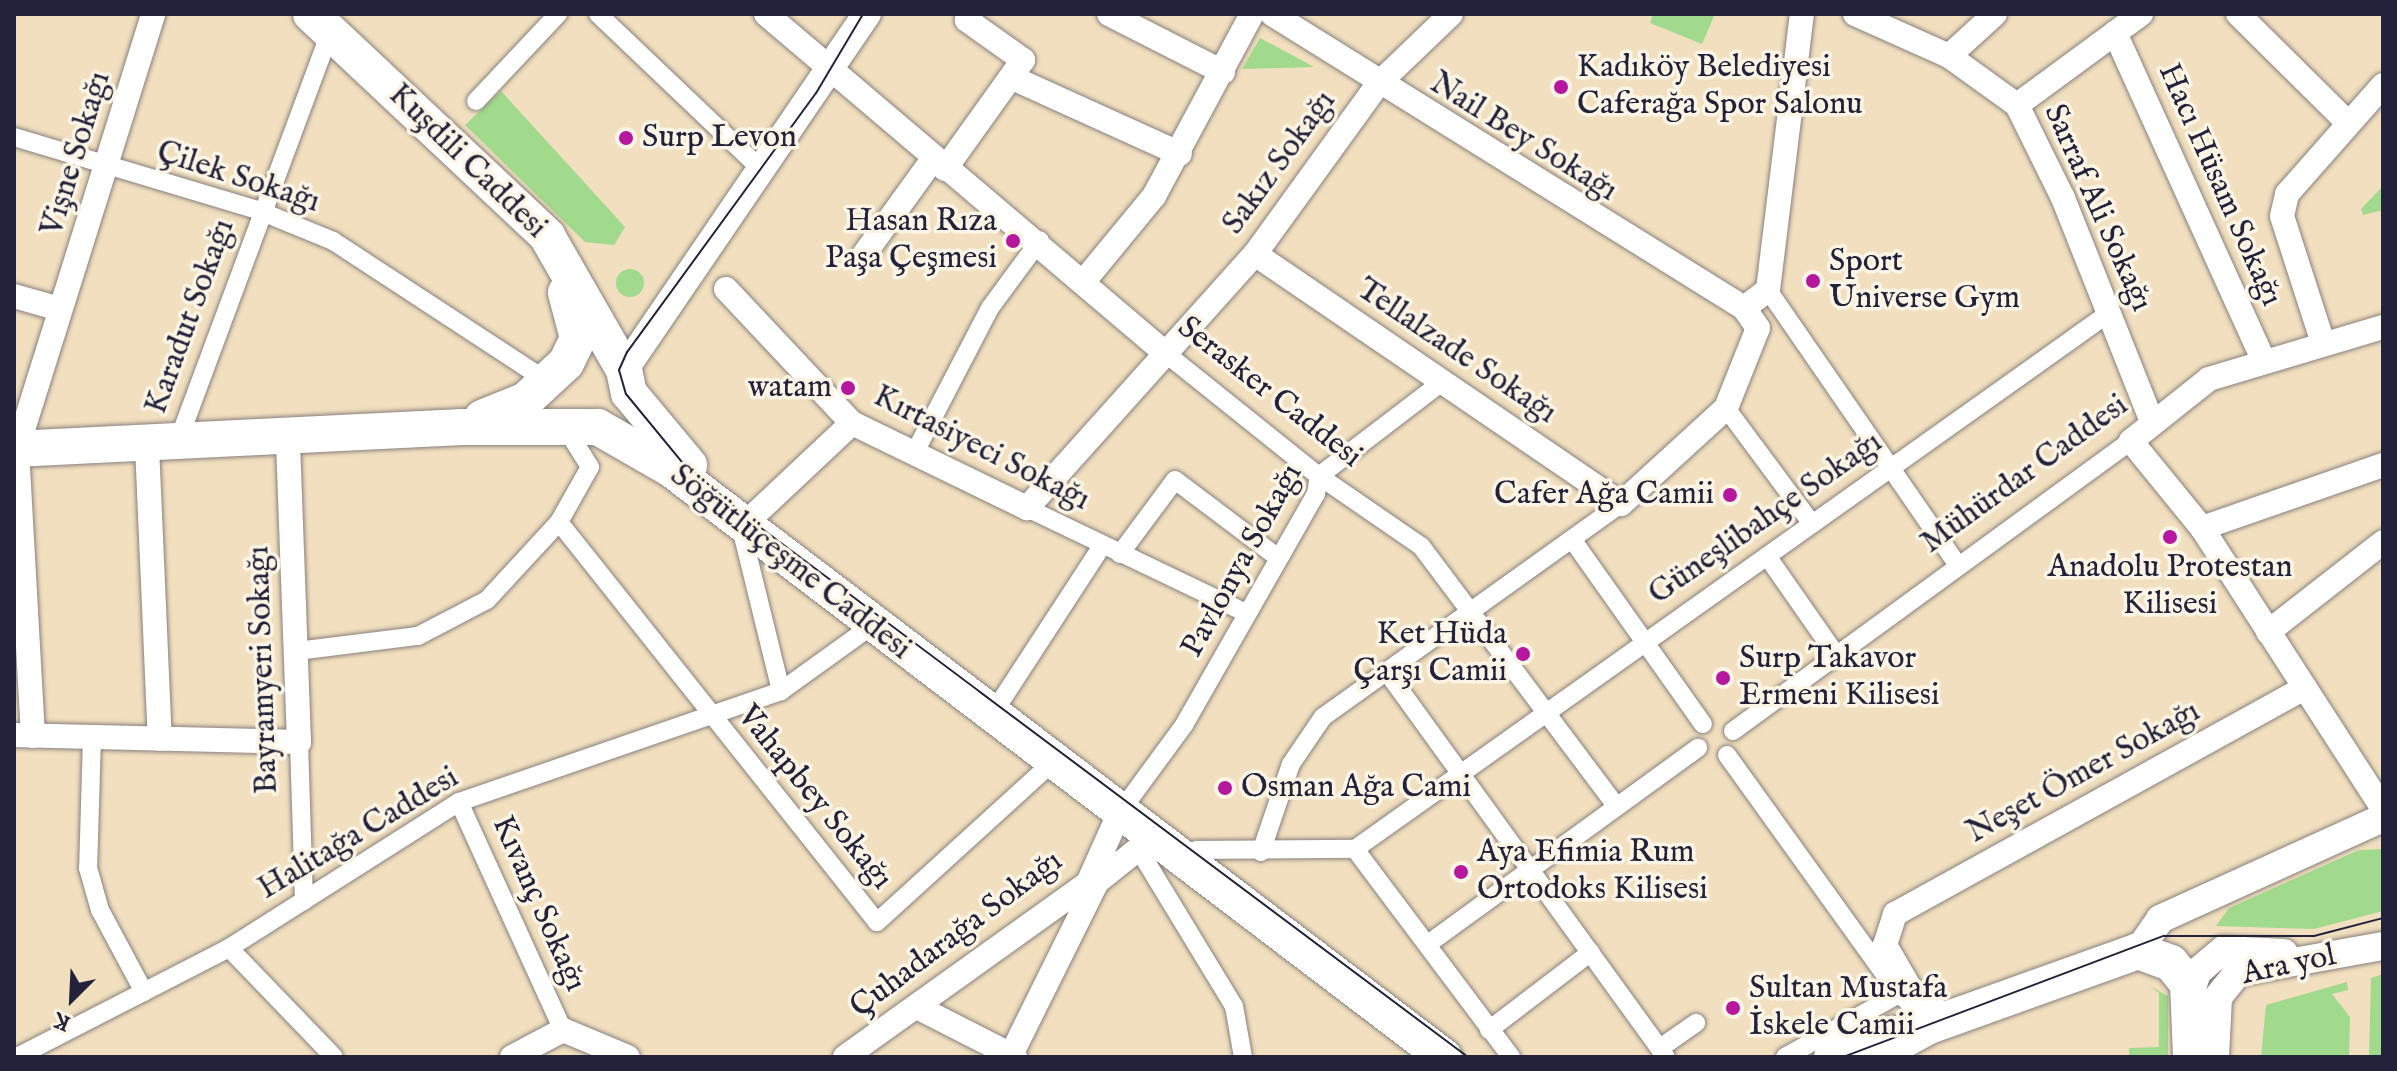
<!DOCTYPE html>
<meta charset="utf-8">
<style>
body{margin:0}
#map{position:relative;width:2397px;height:1071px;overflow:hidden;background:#f1dfbf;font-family:"IM FELL English",serif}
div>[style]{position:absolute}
.green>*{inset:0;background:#a1da8c}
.round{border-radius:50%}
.roads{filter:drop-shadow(0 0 2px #8a807d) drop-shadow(0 0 2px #8a807d)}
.pedestrian>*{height:18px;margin:-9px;padding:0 9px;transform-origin:9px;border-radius:9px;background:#fff}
.minor>*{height:24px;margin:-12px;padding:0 12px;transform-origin:12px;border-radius:12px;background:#fff}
.tertiary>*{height:28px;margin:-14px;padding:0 14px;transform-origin:14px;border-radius:14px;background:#fff}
.primary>*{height:36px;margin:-18px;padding:0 18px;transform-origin:18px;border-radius:18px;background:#fff}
.tram>*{height:2px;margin:-1px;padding:0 1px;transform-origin:1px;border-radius:1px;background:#22223b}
.dots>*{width:22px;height:22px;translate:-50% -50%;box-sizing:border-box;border:4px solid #fcf5e5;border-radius:50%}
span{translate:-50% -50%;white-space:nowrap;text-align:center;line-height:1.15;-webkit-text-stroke:7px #fcf5e5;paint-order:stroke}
.poi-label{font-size:32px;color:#22223b}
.left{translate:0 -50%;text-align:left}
.right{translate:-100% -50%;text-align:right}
.street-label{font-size:32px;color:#22223b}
.frame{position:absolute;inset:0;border:16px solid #22223b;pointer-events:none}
.north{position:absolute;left:32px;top:959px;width:80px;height:80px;-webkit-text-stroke:6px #fcf5e5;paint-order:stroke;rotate:204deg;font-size:22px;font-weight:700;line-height:32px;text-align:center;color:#22223b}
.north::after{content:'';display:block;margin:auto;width:28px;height:36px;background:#22223b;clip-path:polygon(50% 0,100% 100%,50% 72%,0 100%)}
</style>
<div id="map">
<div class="green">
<div style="clip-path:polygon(1653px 14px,1715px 14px,1702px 44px,1650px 23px)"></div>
<div style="clip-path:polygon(1260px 38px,1314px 67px,1242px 69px)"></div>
<div style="clip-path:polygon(501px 91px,625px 227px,614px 245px,585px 242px,465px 125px)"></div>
<div style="clip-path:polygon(2383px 186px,2383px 210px,2363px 215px,2361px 209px)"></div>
<div class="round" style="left:616px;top:269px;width:28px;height:28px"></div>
<div style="clip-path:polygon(2383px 849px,2383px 911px,2314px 929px,2216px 926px,2229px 908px,2359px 850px)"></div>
<div style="clip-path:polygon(2383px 974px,2383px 1057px,2369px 1057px,2371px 978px)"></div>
<div style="clip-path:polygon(2347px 982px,2348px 990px,2332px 994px,2350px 1017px,2349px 1057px,2261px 1057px,2266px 1005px)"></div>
<div style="clip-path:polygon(2150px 986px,2168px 996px,2168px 1057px,2129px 1057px,2129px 1048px,2159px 1047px,2159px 993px)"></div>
</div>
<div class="roads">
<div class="pedestrian">
<div style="left:598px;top:14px;width:226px;rotate:43.6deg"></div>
<div style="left:476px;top:101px;width:120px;rotate:-46.7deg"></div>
<div style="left:14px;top:137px;width:257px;rotate:16.7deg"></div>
<div style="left:260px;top:211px;width:79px;rotate:22.3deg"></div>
<div style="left:333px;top:241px;width:259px;rotate:33.2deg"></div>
<div style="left:1768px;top:290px;width:333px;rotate:55.4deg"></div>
<div style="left:1164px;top:352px;width:198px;rotate:38.7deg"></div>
<div style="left:1319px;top:476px;width:124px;rotate:34.5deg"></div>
<div style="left:1421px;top:546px;width:326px;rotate:53.1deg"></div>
<div style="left:1726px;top:408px;width:144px;rotate:53.4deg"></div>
<div style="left:177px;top:444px;width:439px;rotate:-69.6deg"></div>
<div style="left:915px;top:452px;width:162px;rotate:-62.5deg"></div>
<div style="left:990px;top:308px;width:84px;rotate:-53.7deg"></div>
<div style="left:1027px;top:508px;width:243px;rotate:25.6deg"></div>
<div style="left:559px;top:522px;width:511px;rotate:51.52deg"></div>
<div style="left:877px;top:922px;width:236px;rotate:-42.3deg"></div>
<div style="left:741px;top:528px;width:168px;rotate:76.2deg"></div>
<div style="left:1574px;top:542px;width:223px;rotate:54.7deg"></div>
<div style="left:1120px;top:554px;width:92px;rotate:-53.4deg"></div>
<div style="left:1175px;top:480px;width:126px;rotate:37deg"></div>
<div style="left:1767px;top:556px;width:121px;rotate:55.1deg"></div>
<div style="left:297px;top:651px;width:122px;rotate:-7.1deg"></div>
<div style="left:418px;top:636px;width:78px;rotate:-27.6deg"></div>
<div style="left:487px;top:600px;width:106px;rotate:-47.3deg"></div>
<div style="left:559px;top:522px;width:63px;rotate:-60.6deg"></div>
<div style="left:590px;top:467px;width:38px;rotate:-122deg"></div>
<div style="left:1387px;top:672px;width:475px;rotate:54.1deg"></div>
<div style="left:999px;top:704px;width:189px;rotate:-56.9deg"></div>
<div style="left:1733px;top:731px;width:492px;rotate:-36.1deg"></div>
<div style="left:92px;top:737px;width:131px;rotate:91.7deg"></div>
<div style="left:88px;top:868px;width:44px;rotate:74.1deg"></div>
<div style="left:100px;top:910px;width:93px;rotate:61.8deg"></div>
<div style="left:299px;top:742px;width:159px;rotate:88.2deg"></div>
<div style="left:1727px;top:755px;width:294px;rotate:54.3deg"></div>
<div style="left:1899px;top:994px;width:32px;rotate:41deg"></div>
<div style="left:1129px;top:800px;width:93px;rotate:-53.7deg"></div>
<div style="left:1184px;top:725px;width:266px;rotate:-60.3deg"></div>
<div style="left:1316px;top:494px;width:18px;rotate:-81deg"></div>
<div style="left:1319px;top:476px;width:155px;rotate:-37.4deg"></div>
<div style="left:459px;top:802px;width:251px;rotate:65.5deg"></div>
<div style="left:1355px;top:849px;width:925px;rotate:-35.41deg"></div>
<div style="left:1355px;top:849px;width:260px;rotate:53.1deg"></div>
<div style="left:1139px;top:850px;width:183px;rotate:58.7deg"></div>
<div style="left:1234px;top:1006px;width:52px;rotate:80deg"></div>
<div style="left:1196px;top:850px;width:159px;rotate:-0.4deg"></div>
<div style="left:1261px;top:852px;width:93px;rotate:-71.2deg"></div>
<div style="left:1291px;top:764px;width:57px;rotate:-55.8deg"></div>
<div style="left:1323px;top:717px;width:366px;rotate:-35.6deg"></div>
<div style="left:1428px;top:944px;width:334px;rotate:-36deg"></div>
<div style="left:229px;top:948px;width:151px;rotate:46.1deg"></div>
<div style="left:1489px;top:1030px;width:128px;rotate:-37.4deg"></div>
<div style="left:1660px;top:1048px;width:44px;rotate:-34.8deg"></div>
<div style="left:17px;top:1057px;width:238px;rotate:-27.2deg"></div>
<div style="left:229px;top:948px;width:272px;rotate:-32.4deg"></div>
<div style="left:459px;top:802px;width:341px;rotate:-19deg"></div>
<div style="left:781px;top:691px;width:110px;rotate:-35.7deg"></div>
<div style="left:1785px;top:1057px;width:130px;rotate:-28.9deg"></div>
</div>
<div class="minor">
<div style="left:766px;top:14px;width:522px;rotate:40.34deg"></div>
<div style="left:1109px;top:14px;width:128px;rotate:27deg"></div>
<div style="left:1855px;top:14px;width:103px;rotate:24.1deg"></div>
<div style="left:1949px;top:56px;width:84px;rotate:35.8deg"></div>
<div style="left:2017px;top:105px;width:104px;rotate:63.7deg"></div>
<div style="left:2063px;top:198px;width:241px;rotate:68.3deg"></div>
<div style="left:2238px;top:14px;width:155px;rotate:44.7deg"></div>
<div style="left:2115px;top:33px;width:361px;rotate:65.6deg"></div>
<div style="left:1949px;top:56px;width:62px;rotate:-42.4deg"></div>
<div style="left:1015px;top:79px;width:181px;rotate:24.4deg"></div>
<div style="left:2017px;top:105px;width:154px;rotate:-36.3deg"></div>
<div style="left:945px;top:169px;width:134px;rotate:-54.4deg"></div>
<div style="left:1023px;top:60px;width:69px;rotate:-144.5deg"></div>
<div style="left:967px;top:20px;width:7px;rotate:-56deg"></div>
<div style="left:1255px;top:254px;width:443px;rotate:34.3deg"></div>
<div style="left:1621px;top:504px;width:142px;rotate:-42.4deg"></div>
<div style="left:1726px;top:408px;width:86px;rotate:-68.2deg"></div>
<div style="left:1758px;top:328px;width:24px;rotate:-125deg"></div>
<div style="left:1744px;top:308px;width:556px;rotate:-148.08deg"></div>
<div style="left:863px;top:256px;width:120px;rotate:-54.2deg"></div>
<div style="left:1084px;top:281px;width:110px;rotate:-50.5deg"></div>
<div style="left:1154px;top:196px;width:207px;rotate:-61.7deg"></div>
<div style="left:726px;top:289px;width:184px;rotate:46.8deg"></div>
<div style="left:852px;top:423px;width:195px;rotate:25.9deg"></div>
<div style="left:1027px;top:508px;width:341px;rotate:-48.1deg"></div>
<div style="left:1255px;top:254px;width:210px;rotate:-54.1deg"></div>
<div style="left:1378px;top:84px;width:101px;rotate:-43.8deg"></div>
<div style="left:14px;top:296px;width:48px;rotate:15.8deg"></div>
<div style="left:1744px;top:308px;width:30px;rotate:-37deg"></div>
<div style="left:1768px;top:290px;width:278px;rotate:-83deg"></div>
<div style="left:2383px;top:327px;width:182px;rotate:163.4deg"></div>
<div style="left:2209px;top:379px;width:100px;rotate:141.5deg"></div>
<div style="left:2131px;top:441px;width:112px;rotate:50.8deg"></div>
<div style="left:2202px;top:528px;width:334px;rotate:57.2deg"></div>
<div style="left:2323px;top:343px;width:133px;rotate:-107.9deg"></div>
<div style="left:2282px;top:216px;width:23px;rotate:-77deg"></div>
<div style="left:2287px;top:194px;width:145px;rotate:-48.6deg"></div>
<div style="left:147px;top:446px;width:293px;rotate:87.5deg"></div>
<div style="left:751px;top:518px;width:139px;rotate:-43.2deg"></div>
<div style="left:2202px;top:528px;width:192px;rotate:-19.2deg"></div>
<div style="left:2268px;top:632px;width:146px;rotate:-38deg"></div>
<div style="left:14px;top:735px;width:285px;rotate:1.4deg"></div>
<div style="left:299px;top:742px;width:304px;rotate:-92.1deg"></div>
<div style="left:33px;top:736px;width:287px;rotate:-93.2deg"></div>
<div style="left:17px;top:449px;width:456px;rotate:-72.6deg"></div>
<div style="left:917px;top:1007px;width:110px;rotate:27deg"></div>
<div style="left:1947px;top:1019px;width:48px;rotate:-140deg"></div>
<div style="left:1910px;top:988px;width:50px;rotate:-120.2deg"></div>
<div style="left:1885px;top:945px;width:33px;rotate:-72deg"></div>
<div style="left:1895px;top:914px;width:468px;rotate:-28.9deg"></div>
<div style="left:512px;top:1057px;width:58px;rotate:-27.9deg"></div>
<div style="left:563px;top:1030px;width:70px;rotate:22.6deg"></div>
<div style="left:845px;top:1057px;width:299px;rotate:-35.6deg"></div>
<div style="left:1088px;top:883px;width:76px;rotate:-65.8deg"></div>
<div style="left:1010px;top:1057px;width:195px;rotate:-63.6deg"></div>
<div style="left:1097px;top:882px;width:70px;rotate:-38.7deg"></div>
</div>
<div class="tertiary">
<div style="left:624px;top:370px;width:431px;rotate:-55.7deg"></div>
<div style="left:2138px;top:951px;width:39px;rotate:-55deg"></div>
<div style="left:2160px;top:919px;width:245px;rotate:-24.4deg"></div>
<div style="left:2190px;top:994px;width:23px;rotate:-72deg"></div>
<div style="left:2197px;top:972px;width:34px;rotate:-40deg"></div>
<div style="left:2223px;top:950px;width:61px;rotate:2.8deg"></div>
<div style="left:2215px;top:1057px;width:60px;rotate:-87.1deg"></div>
<div style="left:2218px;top:997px;width:32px;rotate:-51deg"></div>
<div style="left:2238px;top:972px;width:147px;rotate:-10.2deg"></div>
</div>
<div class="primary">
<div style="left:311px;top:14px;width:324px;rotate:43.2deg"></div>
<div style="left:547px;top:236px;width:155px;rotate:60.1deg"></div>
<div style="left:624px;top:370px;width:24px;rotate:78deg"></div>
<div style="left:629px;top:393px;width:94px;rotate:50.2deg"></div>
<div style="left:482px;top:418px;width:48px;rotate:-22.2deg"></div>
<div style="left:526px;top:400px;width:54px;rotate:-42.8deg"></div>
<div style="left:566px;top:363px;width:28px;rotate:-64deg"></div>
<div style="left:578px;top:338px;width:47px;rotate:-104.9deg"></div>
<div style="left:14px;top:449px;width:449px;rotate:-2.8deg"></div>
<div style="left:462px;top:427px;width:136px"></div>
<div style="left:598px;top:427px;width:84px;rotate:29.9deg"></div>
<div style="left:671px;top:469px;width:971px;rotate:37.26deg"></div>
<div style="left:1832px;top:1057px;width:66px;rotate:-20.4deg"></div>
<div style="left:1872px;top:1057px;width:65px;rotate:-28.5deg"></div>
<div style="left:1929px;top:1026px;width:222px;rotate:-19.7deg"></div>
<div style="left:2138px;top:951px;width:35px;rotate:20deg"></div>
<div style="left:2171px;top:963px;width:27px;rotate:51deg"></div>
<div style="left:2188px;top:984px;width:73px;rotate:87.6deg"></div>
</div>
</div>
<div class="tram">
<div style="left:863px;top:14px;width:92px;rotate:120.7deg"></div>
<div style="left:816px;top:93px;width:321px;rotate:126.1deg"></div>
<div style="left:627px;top:352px;width:20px;rotate:114deg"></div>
<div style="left:619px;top:370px;width:25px;rotate:74deg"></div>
<div style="left:626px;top:394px;width:87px;rotate:50.6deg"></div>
<div style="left:681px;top:461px;width:89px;rotate:40.5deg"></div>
<div style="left:749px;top:519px;width:898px;rotate:36.81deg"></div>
<div style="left:1843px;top:1057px;width:343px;rotate:-20.7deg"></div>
<div style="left:2164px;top:936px;width:150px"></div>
<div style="left:2314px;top:936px;width:71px;rotate:-14.6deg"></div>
</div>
<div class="dots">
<div style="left:1561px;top:87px;background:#b5179e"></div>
<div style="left:626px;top:138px;background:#b5179e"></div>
<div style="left:1013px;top:241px;background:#b5179e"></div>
<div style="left:1813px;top:281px;background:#b5179e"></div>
<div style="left:848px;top:388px;background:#b5179e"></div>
<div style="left:1730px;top:495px;background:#b5179e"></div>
<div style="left:2170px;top:537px;background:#b5179e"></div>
<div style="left:1523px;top:654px;background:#b5179e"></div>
<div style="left:1723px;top:678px;background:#b5179e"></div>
<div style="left:1225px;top:788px;background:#b5179e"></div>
<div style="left:1461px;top:872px;background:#b5179e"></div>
<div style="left:1733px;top:1008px;background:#b5179e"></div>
</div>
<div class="poi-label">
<span class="left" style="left:1577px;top:87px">Kadıköy Belediyesi<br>Caferağa Spor Salonu</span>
<span class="left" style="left:642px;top:138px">Surp Levon</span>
<span class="right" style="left:997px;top:241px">Hasan Rıza<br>Paşa Çeşmesi</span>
<span class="left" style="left:1829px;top:281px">Sport<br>Universe Gym</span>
<span class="right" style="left:832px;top:388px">watam</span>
<span class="right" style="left:1714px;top:495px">Cafer Ağa Camii</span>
<span style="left:2170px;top:587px">Anadolu Protestan<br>Kilisesi</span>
<span class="right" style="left:1507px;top:654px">Ket Hüda<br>Çarşı Camii</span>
<span class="left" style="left:1739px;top:678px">Surp Takavor<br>Ermeni Kilisesi</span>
<span class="left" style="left:1241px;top:788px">Osman Ağa Cami</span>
<span class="left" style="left:1477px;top:872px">Aya Efimia Rum<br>Ortodoks Kilisesi</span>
<span class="left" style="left:1749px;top:1008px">Sultan Mustafa<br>İskele Camii</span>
</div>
<div class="street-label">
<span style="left:1523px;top:138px;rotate:32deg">Nail Bey Sokağı</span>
<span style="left:77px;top:154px;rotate:-73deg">Vişne Sokağı</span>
<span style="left:467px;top:162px;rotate:44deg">Kuşdili Caddesi</span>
<span style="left:1280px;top:163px;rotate:-54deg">Sakız Sokağı</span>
<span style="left:238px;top:178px;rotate:18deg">Çilek Sokağı</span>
<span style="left:2219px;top:185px;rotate:66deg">Hacı Hüsam Sokağı</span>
<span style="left:2097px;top:208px;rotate:66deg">Sarraf Ali Sokağı</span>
<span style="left:191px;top:317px;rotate:-70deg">Karadut Sokağı</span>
<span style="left:1456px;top:352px;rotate:34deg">Tellalzade Sokağı</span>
<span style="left:1269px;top:393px;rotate:38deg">Serasker Caddesi</span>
<span style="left:981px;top:449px;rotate:27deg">Kırtasiyeci Sokağı</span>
<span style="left:2025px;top:475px;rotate:-36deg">Mühürdar Caddesi</span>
<span style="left:1766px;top:519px;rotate:-35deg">Güneşlibahçe Sokağı</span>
<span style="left:1243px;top:561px;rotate:-61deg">Pavlonya Sokağı</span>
<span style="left:790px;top:563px;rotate:38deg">Söğütlüçeşme Caddesi</span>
<span style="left:264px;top:670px;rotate:-92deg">Bayramyeri Sokağı</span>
<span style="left:2084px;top:773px;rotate:-29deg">Neşet Ömer Sokağı</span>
<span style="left:814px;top:798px;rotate:51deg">Vahapbey Sokağı</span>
<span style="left:359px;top:834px;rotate:-31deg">Halitağa Caddesi</span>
<span style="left:538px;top:904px;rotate:66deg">Kıvanç Sokağı</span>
<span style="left:957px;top:935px;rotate:-37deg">Çuhadarağa Sokağı</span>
<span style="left:2289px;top:966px;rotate:-12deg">Ara yol</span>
</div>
<div class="frame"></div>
<div class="north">K</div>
</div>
